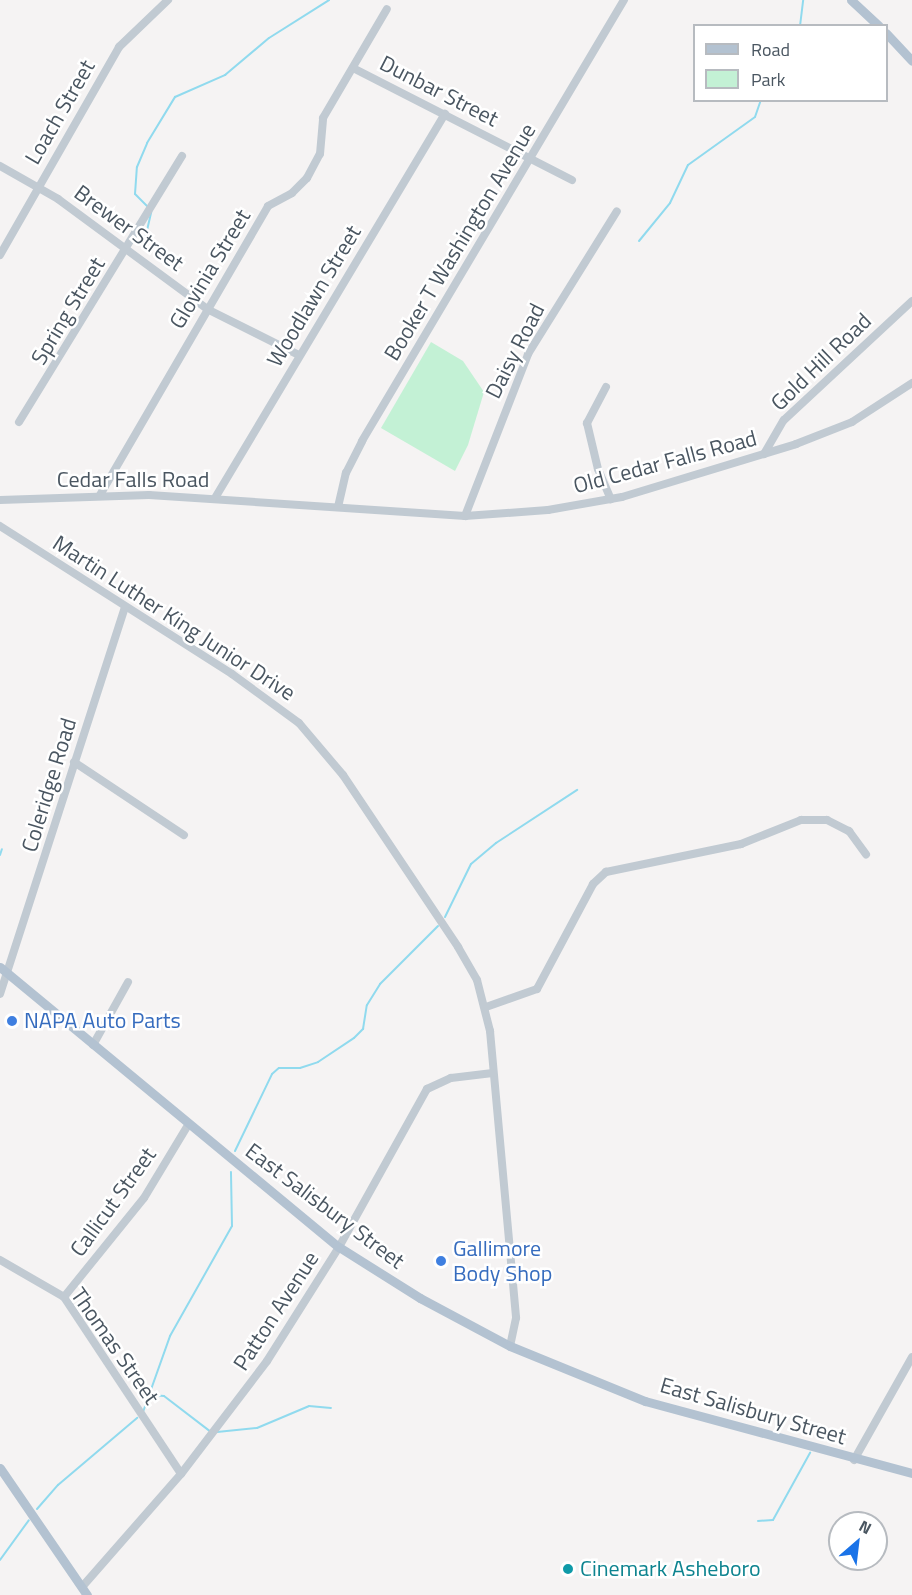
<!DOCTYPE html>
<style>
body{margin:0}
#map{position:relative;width:912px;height:1595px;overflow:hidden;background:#f5f3f3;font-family:"Titillium Web",sans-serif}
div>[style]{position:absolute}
.green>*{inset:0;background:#c3f1d5}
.stream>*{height:2px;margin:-1px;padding:0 1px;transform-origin:1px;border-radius:1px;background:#90daee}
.minor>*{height:8px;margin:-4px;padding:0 4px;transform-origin:4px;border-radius:4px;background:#c1cad2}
.major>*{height:9px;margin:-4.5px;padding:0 4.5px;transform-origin:4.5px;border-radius:4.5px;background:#b3c2d1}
.dots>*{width:16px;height:16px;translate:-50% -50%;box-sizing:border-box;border:3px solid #fff;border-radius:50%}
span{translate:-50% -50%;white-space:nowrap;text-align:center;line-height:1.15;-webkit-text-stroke:5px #fff;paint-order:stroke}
.street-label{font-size:22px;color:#4a5661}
.shop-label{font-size:22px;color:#366cbe}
.left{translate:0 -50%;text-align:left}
.culture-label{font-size:22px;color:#0d838f}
.legend{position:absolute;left:693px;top:24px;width:195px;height:78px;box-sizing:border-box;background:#fff;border:2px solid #b7bbc0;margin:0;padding:8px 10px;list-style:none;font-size:18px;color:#4a5661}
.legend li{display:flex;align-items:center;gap:12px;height:30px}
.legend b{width:30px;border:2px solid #b7bbc0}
.north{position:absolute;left:828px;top:1511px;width:60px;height:60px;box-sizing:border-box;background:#fff;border:2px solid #b7bbc0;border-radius:50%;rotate:28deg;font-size:16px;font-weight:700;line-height:24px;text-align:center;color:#4a5661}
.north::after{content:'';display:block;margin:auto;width:21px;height:27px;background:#1a73e8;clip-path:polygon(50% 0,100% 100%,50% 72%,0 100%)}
</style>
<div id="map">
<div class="green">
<div style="clip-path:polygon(431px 342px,463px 361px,484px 392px,468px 445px,455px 471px,381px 428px)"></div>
</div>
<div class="stream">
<div style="left:800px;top:26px;width:26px;rotate:-83deg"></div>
<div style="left:148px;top:207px;width:18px;rotate:-135deg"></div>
<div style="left:135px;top:194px;width:27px;rotate:-86deg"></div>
<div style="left:137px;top:167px;width:26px;rotate:-67deg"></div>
<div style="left:147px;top:143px;width:54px;rotate:-58.7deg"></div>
<div style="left:175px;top:97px;width:55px;rotate:-23.7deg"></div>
<div style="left:225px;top:75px;width:57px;rotate:-40.1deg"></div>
<div style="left:269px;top:38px;width:71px;rotate:-32.3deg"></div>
<div style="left:145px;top:239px;width:28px;rotate:-77deg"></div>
<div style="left:639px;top:241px;width:49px;rotate:-50.8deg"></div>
<div style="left:670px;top:203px;width:42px;rotate:-64.7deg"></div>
<div style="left:688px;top:165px;width:82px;rotate:-35.6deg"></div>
<div style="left:755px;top:117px;width:18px;rotate:-71deg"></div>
<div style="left:0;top:855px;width:6px;rotate:-72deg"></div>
<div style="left:445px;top:917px;width:59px;rotate:-63.9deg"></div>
<div style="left:471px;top:864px;width:33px;rotate:-40deg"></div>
<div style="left:496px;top:843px;width:97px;rotate:-33.2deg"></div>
<div style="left:235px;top:1151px;width:85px;rotate:-64.3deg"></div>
<div style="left:272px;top:1074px;width:9px;rotate:-41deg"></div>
<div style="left:279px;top:1068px;width:21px"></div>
<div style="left:300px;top:1068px;width:19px;rotate:-18deg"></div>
<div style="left:318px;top:1062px;width:43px;rotate:-33.7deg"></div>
<div style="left:354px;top:1038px;width:13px;rotate:-45deg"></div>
<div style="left:363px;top:1029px;width:24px;rotate:-81deg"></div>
<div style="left:367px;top:1005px;width:25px;rotate:-58deg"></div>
<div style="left:380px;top:984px;width:82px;rotate:-45deg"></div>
<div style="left:152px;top:1395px;width:12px;rotate:5deg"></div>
<div style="left:164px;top:1396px;width:59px;rotate:37.5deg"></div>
<div style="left:143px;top:1412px;width:81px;rotate:-70.4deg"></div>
<div style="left:170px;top:1336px;width:126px;rotate:-60.6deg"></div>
<div style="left:232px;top:1226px;width:54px;rotate:-91.1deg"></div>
<div style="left:217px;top:1432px;width:40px;rotate:-5.7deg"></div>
<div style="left:257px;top:1428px;width:56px;rotate:-22.9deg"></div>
<div style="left:309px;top:1406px;width:22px;rotate:5deg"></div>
<div style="left:37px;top:1509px;width:32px;rotate:-49deg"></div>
<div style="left:58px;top:1485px;width:104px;rotate:-40.3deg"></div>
<div style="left:758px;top:1521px;width:15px;rotate:-4deg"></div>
<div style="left:773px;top:1520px;width:77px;rotate:-61.1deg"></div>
<div style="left:0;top:1560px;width:49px;rotate:-54.1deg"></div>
</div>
<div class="minor">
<div style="left:353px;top:68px;width:246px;rotate:27.1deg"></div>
<div style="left:0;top:166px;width:67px;rotate:29.6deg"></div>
<div style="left:58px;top:199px;width:185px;rotate:36.4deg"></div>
<div style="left:207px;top:309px;width:103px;rotate:26.6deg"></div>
<div style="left:0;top:255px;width:240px;rotate:-60.2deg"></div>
<div style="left:119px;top:47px;width:68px;rotate:-43.8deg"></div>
<div style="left:606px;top:387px;width:41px;rotate:117.8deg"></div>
<div style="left:587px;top:423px;width:47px;rotate:76.6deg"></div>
<div style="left:598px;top:469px;width:33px;rotate:67deg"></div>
<div style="left:19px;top:422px;width:312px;rotate:-58.5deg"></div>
<div style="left:764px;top:454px;width:39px;rotate:-60deg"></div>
<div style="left:784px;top:420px;width:175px;rotate:-42.9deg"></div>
<div style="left:100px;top:495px;width:334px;rotate:-59.8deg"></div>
<div style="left:268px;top:206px;width:27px;rotate:-28deg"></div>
<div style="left:292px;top:193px;width:21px;rotate:-45deg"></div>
<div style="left:307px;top:178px;width:27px;rotate:-62deg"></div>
<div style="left:320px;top:154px;width:36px;rotate:-85deg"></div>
<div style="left:323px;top:118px;width:126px;rotate:-59.6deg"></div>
<div style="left:215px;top:498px;width:448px;rotate:-59.1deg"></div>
<div style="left:0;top:500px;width:149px;rotate:-1.9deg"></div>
<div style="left:149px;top:495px;width:317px;rotate:3.8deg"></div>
<div style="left:465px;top:516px;width:83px;rotate:-4.1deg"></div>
<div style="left:548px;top:510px;width:75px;rotate:-10deg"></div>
<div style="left:622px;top:497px;width:182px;rotate:-16.9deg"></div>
<div style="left:796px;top:444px;width:60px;rotate:-21.4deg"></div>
<div style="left:852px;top:422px;width:72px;rotate:-33deg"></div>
<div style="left:338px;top:507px;width:35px;rotate:-77deg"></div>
<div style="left:346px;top:473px;width:36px;rotate:-63deg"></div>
<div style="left:362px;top:441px;width:513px;rotate:-59.29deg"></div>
<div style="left:465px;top:516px;width:174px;rotate:-68.7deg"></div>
<div style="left:528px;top:354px;width:168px;rotate:-58.1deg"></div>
<div style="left:0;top:526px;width:275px;rotate:32.5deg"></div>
<div style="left:232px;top:674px;width:83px;rotate:36.2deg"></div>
<div style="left:299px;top:723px;width:68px;rotate:49.8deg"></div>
<div style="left:343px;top:775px;width:207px;rotate:56.2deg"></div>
<div style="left:458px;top:947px;width:38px;rotate:60deg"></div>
<div style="left:477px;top:980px;width:53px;rotate:75.7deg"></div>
<div style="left:490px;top:1031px;width:288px;rotate:84.8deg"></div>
<div style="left:516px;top:1318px;width:29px;rotate:102deg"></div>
<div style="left:74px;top:762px;width:132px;rotate:33.6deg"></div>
<div style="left:0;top:994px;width:407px;rotate:-72.1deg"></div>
<div style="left:486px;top:1007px;width:54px;rotate:-19.4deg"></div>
<div style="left:537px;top:989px;width:119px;rotate:-61.9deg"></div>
<div style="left:593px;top:884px;width:18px;rotate:-43deg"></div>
<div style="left:606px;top:872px;width:138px;rotate:-11.7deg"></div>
<div style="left:741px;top:844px;width:65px;rotate:-21.8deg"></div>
<div style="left:801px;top:820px;width:26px"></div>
<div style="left:827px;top:820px;width:25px;rotate:27deg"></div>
<div style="left:849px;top:831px;width:29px;rotate:54deg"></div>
<div style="left:93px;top:1045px;width:72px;rotate:-60.9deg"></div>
<div style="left:0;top:1260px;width:74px;rotate:30deg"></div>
<div style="left:64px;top:1297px;width:212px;rotate:56.5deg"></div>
<div style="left:64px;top:1297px;width:127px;rotate:-51.1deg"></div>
<div style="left:144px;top:1198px;width:85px;rotate:-58.9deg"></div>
<div style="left:854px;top:1460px;width:118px;rotate:-60.6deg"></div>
<div style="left:82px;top:1587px;width:150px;rotate:-48.8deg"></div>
<div style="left:181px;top:1474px;width:142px;rotate:-52.7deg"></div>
<div style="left:267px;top:1361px;width:135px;rotate:-57.7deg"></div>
<div style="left:339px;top:1247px;width:181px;rotate:-60.9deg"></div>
<div style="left:427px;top:1089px;width:26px;rotate:-25deg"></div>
<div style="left:451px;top:1078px;width:42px;rotate:-6.8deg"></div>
</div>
<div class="major">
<div style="left:851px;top:0;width:38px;rotate:43deg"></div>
<div style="left:886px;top:33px;width:38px;rotate:47deg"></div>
<div style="left:0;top:967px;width:440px;rotate:39.6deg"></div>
<div style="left:339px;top:1247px;width:96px;rotate:32.2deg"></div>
<div style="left:420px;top:1298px;width:102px;rotate:28.1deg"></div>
<div style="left:510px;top:1346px;width:146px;rotate:22.2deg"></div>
<div style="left:645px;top:1401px;width:277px;rotate:15.1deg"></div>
<div style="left:0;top:1468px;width:154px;rotate:55.6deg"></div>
</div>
<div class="dots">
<div style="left:12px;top:1021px;background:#3f7fe0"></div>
<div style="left:441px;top:1261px;background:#3f7fe0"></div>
<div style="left:568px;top:1569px;background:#0f9aa8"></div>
</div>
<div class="street-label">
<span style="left:439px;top:91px;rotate:27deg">Dunbar Street</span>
<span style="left:60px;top:112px;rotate:-60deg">Loach Street</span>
<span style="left:129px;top:228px;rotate:36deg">Brewer Street</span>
<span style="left:460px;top:242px;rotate:-59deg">Booker T Washington Avenue</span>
<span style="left:210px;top:269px;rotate:-59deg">Glovinia Street</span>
<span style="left:314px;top:296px;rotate:-59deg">Woodlawn Street</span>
<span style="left:68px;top:311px;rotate:-59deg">Spring Street</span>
<span style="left:515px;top:351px;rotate:-63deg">Daisy Road</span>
<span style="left:821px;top:362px;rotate:-44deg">Gold Hill Road</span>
<span style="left:665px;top:462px;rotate:-15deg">Old Cedar Falls Road</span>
<span style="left:133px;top:480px">Cedar Falls Road</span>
<span style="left:174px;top:618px;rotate:33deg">Martin Luther King Junior Drive</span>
<span style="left:49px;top:785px;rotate:-73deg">Coleridge Road</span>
<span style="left:113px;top:1202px;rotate:-54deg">Callicut Street</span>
<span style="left:325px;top:1206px;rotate:37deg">East Salisbury Street</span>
<span style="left:276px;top:1311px;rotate:-57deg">Patton Avenue</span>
<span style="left:115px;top:1346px;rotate:55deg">Thomas Street</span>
<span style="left:753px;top:1411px;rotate:16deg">East Salisbury Street</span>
</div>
<div class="shop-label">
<span class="left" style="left:24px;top:1021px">NAPA Auto Parts</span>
<span class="left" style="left:453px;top:1261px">Gallimore<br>Body Shop</span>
</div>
<div class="culture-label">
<span class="left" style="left:580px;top:1569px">Cinemark Asheboro</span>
</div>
<ul class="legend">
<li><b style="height:8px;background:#b3c2d1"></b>Road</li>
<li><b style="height:16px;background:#c3f1d5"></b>Park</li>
</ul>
<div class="north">N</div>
</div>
